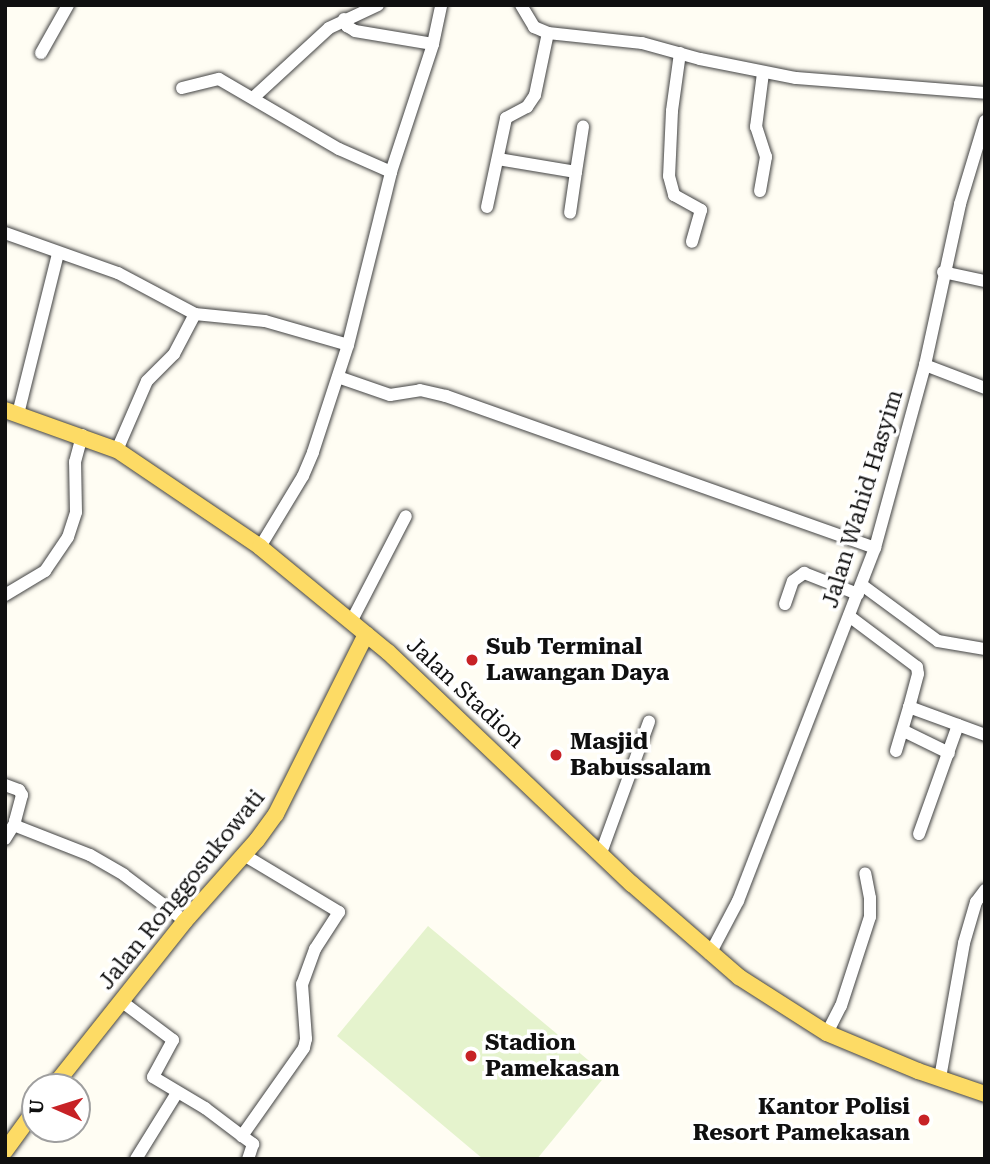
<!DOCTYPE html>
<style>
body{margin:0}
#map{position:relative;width:990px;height:1164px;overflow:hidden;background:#fffdf3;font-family:"Roboto Serif",serif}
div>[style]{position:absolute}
.pitch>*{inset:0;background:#e5f3cd}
.roads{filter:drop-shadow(0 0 2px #434343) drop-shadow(0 0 2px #434343)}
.minor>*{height:12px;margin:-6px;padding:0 6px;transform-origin:6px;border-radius:6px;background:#fff}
.major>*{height:16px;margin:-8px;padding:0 8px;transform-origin:8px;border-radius:8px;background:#fddb65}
.dots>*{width:19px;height:19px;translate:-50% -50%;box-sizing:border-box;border:4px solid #fff;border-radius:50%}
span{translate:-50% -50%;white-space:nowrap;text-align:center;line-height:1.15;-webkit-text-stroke:7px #fff;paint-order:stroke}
.street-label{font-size:23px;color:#101010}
.poi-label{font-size:23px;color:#101010;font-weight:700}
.left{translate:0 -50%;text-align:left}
.right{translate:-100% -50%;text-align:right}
.frame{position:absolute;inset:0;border:7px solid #101010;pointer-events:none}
.north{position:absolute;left:21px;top:1073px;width:70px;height:70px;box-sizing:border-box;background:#fff;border:2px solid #9f9f9f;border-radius:50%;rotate:273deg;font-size:19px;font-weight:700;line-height:28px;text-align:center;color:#101010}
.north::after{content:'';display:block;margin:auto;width:24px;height:32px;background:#c72226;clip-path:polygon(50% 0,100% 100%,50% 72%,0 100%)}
</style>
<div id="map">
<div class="pitch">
<div style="clip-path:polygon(428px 926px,606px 1075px,537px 1159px,483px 1159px,337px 1036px)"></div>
</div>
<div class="roads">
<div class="minor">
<div style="left:521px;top:5px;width:26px;rotate:59deg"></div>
<div style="left:534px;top:27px;width:15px;rotate:23deg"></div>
<div style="left:548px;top:33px;width:95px;rotate:6.1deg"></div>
<div style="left:642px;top:43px;width:60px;rotate:15.4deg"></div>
<div style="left:700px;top:59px;width:98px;rotate:11.2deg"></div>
<div style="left:796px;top:78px;width:190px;rotate:4.5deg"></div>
<div style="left:344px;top:19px;width:8px;rotate:67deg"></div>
<div style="left:347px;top:26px;width:9px;rotate:32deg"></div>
<div style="left:355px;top:31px;width:79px;rotate:9.5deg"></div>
<div style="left:41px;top:53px;width:55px;rotate:-60.6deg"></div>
<div style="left:680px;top:53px;width:59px;rotate:97.9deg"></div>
<div style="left:672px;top:111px;width:65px;rotate:92.6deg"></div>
<div style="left:669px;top:176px;width:20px;rotate:75deg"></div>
<div style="left:674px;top:195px;width:31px;rotate:29deg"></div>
<div style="left:701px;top:210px;width:33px;rotate:106deg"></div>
<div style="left:182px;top:88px;width:38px;rotate:-14deg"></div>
<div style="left:219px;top:79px;width:139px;rotate:30.3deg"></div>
<div style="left:339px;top:149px;width:57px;rotate:23.9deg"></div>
<div style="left:253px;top:98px;width:103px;rotate:-42.6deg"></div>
<div style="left:329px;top:28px;width:54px;rotate:-25.1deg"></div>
<div style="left:498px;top:159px;width:79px;rotate:9.5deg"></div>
<div style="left:576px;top:172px;width:41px;rotate:98.3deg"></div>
<div style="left:576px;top:172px;width:46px;rotate:-81.2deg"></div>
<div style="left:760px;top:191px;width:35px;rotate:-80deg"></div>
<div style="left:766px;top:157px;width:32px;rotate:-108deg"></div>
<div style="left:756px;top:127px;width:54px;rotate:-82.6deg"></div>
<div style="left:487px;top:207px;width:91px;rotate:-77.9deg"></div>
<div style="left:506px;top:118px;width:24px;rotate:-28deg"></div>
<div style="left:527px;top:107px;width:14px;rotate:-56deg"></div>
<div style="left:535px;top:95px;width:63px;rotate:-78.2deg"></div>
<div style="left:5px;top:233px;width:120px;rotate:19.5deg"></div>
<div style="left:118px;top:273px;width:87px;rotate:28deg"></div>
<div style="left:195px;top:314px;width:70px;rotate:5.7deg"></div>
<div style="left:265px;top:321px;width:86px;rotate:16.1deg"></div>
<div style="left:943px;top:272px;width:43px;rotate:12.1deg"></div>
<div style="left:925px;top:365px;width:64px;rotate:21deg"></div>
<div style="left:338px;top:377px;width:55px;rotate:19.1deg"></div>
<div style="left:390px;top:395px;width:30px;rotate:-9deg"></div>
<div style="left:420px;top:390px;width:27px;rotate:13deg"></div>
<div style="left:446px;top:396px;width:455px;rotate:19.5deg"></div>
<div style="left:18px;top:414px;width:165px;rotate:-76deg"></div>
<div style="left:117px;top:450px;width:75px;rotate:-66.5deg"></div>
<div style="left:147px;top:381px;width:38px;rotate:-45deg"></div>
<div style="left:174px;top:354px;width:45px;rotate:-62.3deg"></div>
<div style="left:260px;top:547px;width:83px;rotate:-58.8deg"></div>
<div style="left:303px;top:476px;width:26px;rotate:-67deg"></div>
<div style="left:313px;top:452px;width:113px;rotate:-71.9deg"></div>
<div style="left:348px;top:345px;width:178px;rotate:-76deg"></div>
<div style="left:391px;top:172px;width:135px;rotate:-71.8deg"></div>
<div style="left:433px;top:44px;width:40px;rotate:-78deg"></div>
<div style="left:862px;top:585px;width:94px;rotate:36.4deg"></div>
<div style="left:938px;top:641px;width:48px;rotate:9.7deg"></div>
<div style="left:5px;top:595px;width:47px;rotate:-31deg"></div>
<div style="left:45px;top:571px;width:41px;rotate:-55.9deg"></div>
<div style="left:68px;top:537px;width:26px;rotate:-72deg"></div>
<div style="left:76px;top:512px;width:50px;rotate:-91.1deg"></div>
<div style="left:75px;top:462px;width:28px;rotate:-75deg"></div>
<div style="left:785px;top:604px;width:24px;rotate:-71deg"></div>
<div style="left:793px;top:581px;width:14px;rotate:-36deg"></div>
<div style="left:804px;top:573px;width:58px;rotate:21.3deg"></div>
<div style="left:849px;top:616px;width:85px;rotate:36.9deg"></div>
<div style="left:917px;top:667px;width:7px;rotate:82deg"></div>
<div style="left:918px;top:674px;width:34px;rotate:105deg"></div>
<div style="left:909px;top:707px;width:81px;rotate:20.2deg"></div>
<div style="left:351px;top:622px;width:119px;rotate:-62.6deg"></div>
<div style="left:904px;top:731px;width:50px;rotate:26.1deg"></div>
<div style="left:896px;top:751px;width:46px;rotate:-73.5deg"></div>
<div style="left:5px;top:785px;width:15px;rotate:20deg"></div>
<div style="left:19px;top:790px;width:6px;rotate:59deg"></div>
<div style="left:22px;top:795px;width:27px;rotate:105deg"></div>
<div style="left:15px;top:821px;width:5px;rotate:79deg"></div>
<div style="left:16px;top:826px;width:79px;rotate:21.4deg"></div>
<div style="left:90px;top:855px;width:39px;rotate:30deg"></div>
<div style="left:124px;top:875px;width:76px;rotate:37deg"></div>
<div style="left:919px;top:834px;width:116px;rotate:-70.3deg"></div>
<div style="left:5px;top:839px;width:19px;rotate:-58deg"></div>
<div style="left:601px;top:853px;width:140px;rotate:-69.9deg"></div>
<div style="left:244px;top:855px;width:111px;rotate:31deg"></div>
<div style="left:339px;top:912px;width:44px;rotate:123deg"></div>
<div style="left:315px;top:949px;width:37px;rotate:110deg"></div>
<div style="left:302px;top:984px;width:55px;rotate:85.8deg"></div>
<div style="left:306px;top:1039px;width:9px;rotate:103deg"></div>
<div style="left:304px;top:1048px;width:108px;rotate:125.2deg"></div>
<div style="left:242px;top:1136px;width:14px;rotate:36deg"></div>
<div style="left:253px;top:1144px;width:16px;rotate:108deg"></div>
<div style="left:710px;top:954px;width:60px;rotate:-62.2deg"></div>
<div style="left:738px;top:901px;width:379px;rotate:-68.8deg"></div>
<div style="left:875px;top:548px;width:190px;rotate:-74.7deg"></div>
<div style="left:925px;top:365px;width:165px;rotate:-77.7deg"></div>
<div style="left:960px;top:204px;width:87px;rotate:-73.2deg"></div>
<div style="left:121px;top:1001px;width:65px;rotate:36.9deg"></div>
<div style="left:173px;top:1040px;width:42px;rotate:118.4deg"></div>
<div style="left:153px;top:1077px;width:61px;rotate:30.8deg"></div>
<div style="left:205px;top:1108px;width:46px;rotate:37.1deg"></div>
<div style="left:827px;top:1033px;width:30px;rotate:-63deg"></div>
<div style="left:841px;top:1006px;width:94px;rotate:-72deg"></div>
<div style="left:870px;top:917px;width:19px;rotate:-90deg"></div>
<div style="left:870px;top:898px;width:25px;rotate:-101deg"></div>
<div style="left:940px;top:1078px;width:137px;rotate:-79.9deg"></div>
<div style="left:964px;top:943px;width:43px;rotate:-73.7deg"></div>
<div style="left:976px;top:902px;width:15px;rotate:-53deg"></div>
<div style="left:136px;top:1159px;width:78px;rotate:-58.2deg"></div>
</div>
<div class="major">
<div style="left:5px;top:410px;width:119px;rotate:19.7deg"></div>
<div style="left:117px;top:450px;width:173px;rotate:34.1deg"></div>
<div style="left:260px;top:547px;width:166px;rotate:39.4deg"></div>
<div style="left:388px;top:652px;width:337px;rotate:43.6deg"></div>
<div style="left:632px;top:884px;width:142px;rotate:41deg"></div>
<div style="left:739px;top:977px;width:104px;rotate:32.5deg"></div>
<div style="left:827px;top:1033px;width:99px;rotate:22.7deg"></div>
<div style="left:918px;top:1071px;width:71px;rotate:18.9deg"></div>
<div style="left:53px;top:1087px;width:212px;rotate:-51.5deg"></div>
<div style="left:185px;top:921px;width:108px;rotate:-48.4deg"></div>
<div style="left:257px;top:840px;width:32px;rotate:-54deg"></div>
<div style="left:276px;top:814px;width:201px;rotate:-63.4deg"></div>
<div style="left:5px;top:1151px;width:51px;rotate:-53.8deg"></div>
</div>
</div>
<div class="dots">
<div style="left:472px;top:660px;background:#c72226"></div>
<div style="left:556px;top:755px;background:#c72226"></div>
<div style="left:471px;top:1056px;background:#c72226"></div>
<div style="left:924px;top:1120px;background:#c72226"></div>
</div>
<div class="street-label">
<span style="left:863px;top:499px;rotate:-73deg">Jalan Wahid Hasyim</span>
<span style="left:465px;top:693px;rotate:43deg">Jalan Stadion</span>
<span style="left:182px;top:890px;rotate:-51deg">Jalan Ronggosukowati</span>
</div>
<div class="poi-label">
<span class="left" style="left:486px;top:660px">Sub Terminal<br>Lawangan Daya</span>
<span class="left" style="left:570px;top:755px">Masjid<br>Babussalam</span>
<span class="left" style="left:485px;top:1056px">Stadion<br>Pamekasan</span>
<span class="right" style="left:910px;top:1120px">Kantor Polisi<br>Resort Pamekasan</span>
</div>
<div class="frame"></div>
<div class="north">U</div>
</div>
